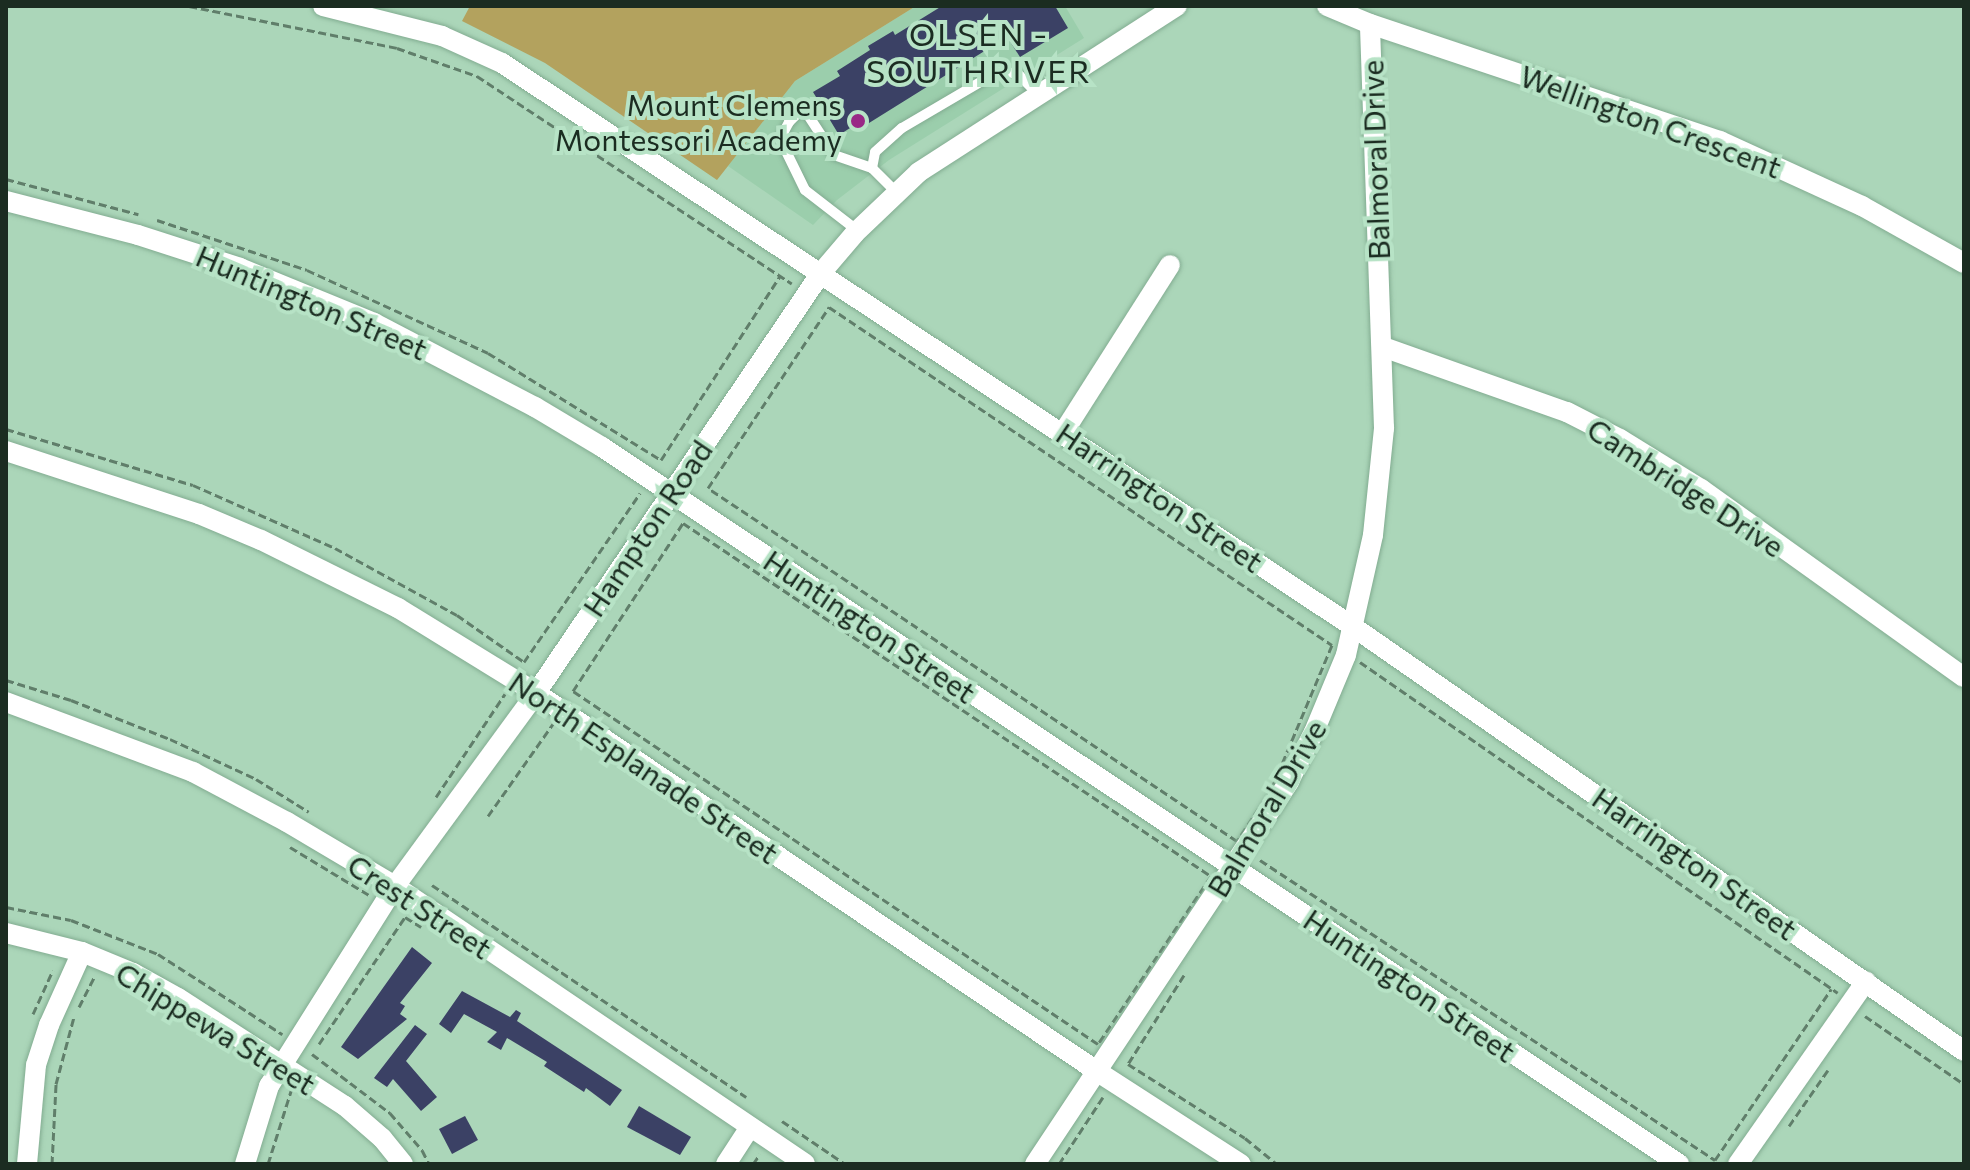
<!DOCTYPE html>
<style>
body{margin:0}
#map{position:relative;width:1970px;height:1170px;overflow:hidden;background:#abd6b9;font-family:Commissioner,sans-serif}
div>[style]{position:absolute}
.built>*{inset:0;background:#9bceac}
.green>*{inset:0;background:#b3a25e}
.building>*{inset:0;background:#3b4165}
.path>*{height:3px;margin-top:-1.5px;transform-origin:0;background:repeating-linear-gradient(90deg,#607e6a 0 8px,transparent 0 12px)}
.roads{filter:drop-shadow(0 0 2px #82ac91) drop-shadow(0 0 2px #82ac91)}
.lane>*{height:10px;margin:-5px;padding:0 5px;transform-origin:5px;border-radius:5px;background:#fff}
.street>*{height:20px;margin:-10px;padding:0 10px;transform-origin:10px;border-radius:10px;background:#fff}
.dots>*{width:22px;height:22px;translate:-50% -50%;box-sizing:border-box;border:4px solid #b7e3c6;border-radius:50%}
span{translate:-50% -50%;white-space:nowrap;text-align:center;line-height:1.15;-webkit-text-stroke:8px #b7e3c6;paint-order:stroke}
.poi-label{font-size:30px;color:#1b2c21}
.right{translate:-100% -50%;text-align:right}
.street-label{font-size:30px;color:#1b2c21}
.neighbourhood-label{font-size:32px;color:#1b2c21;letter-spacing:2px}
.frame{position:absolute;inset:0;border:8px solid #1b2c21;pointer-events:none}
</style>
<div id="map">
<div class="built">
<div style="clip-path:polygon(916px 6px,1065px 6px,1084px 38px,889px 160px,837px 200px,813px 225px,728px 166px,795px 81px)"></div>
</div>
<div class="green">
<div style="clip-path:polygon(470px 6px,916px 6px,795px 81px,717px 180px,545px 63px,462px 21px)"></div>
</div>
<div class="building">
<div style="clip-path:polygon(942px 6px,1055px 6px,1068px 28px,1020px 57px,1007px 37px,869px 123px,866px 118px,839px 135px,813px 92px,840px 76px,837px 71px,870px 50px,868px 46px,893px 31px,895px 35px)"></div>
<div style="clip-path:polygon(412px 947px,432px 963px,400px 1003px,405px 1006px,400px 1014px,407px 1019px,358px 1059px,341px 1047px)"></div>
<div style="clip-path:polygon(462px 991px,510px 1017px,516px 1010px,521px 1013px,517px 1021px,622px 1090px,610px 1106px,586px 1088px,584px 1092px,544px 1066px,547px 1062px,507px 1038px,501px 1050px,487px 1042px,497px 1032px,464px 1014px,451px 1033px,439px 1024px)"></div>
<div style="clip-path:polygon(415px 1025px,427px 1034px,406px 1061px,437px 1097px,421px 1111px,393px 1079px,387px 1087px,374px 1078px)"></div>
<div style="clip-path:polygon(639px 1106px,691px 1137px,680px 1155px,627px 1127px)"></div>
<div style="clip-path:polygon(465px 1116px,478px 1140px,452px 1154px,439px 1129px)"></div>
</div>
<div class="path">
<div style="left:189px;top:6px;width:212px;rotate:11.4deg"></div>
<div style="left:397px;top:48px;width:85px;rotate:19.3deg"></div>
<div style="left:477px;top:76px;width:377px;rotate:33.4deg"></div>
<div style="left:6px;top:179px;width:137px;rotate:14.9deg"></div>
<div style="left:157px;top:220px;width:158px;rotate:18.4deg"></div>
<div style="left:307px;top:270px;width:199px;rotate:24.6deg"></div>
<div style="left:488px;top:353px;width:203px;rotate:31.7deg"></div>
<div style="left:661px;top:460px;width:219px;rotate:-57.1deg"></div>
<div style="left:829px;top:307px;width:606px;rotate:33.9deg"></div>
<div style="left:1332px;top:645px;width:155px;rotate:112.8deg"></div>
<div style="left:1272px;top:788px;width:64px;rotate:123.4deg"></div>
<div style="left:1237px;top:841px;width:636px;rotate:-146.28deg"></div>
<div style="left:708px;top:488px;width:218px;rotate:-56.2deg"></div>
<div style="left:6px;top:429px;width:195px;rotate:16.7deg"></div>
<div style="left:193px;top:485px;width:155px;rotate:23.9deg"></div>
<div style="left:335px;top:548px;width:139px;rotate:28.8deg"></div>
<div style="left:457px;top:615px;width:82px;rotate:35deg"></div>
<div style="left:524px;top:662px;width:205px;rotate:-55.5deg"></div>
<div style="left:683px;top:523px;width:635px;rotate:33.77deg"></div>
<div style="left:1211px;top:876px;width:202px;rotate:123.9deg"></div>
<div style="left:1098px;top:1044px;width:633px;rotate:-146.08deg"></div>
<div style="left:573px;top:691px;width:201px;rotate:-56.8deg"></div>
<div style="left:1360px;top:662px;width:581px;rotate:34.7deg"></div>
<div style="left:6px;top:680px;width:68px;rotate:17.1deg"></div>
<div style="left:71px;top:700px;width:106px;rotate:21.5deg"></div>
<div style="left:170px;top:739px;width:95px;rotate:24.9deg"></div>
<div style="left:256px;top:779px;width:62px;rotate:31.9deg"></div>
<div style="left:436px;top:797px;width:124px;rotate:-56.2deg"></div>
<div style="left:488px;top:816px;width:113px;rotate:-54.8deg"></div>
<div style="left:290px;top:847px;width:92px;rotate:31.3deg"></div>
<div style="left:1260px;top:860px;width:545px;rotate:33.4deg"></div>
<div style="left:1715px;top:1160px;width:207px;rotate:-55.8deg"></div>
<div style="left:432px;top:885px;width:379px;rotate:34deg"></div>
<div style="left:6px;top:907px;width:66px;rotate:11.3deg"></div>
<div style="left:71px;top:920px;width:93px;rotate:21.3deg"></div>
<div style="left:158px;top:954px;width:148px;rotate:32.8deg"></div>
<div style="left:1184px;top:975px;width:105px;rotate:122.2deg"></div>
<div style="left:1128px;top:1064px;width:138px;rotate:32.3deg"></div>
<div style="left:1245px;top:1138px;width:41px;rotate:39.1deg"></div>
<div style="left:79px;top:1007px;width:33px;rotate:-63deg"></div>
<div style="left:33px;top:1014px;width:48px;rotate:-65.6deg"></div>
<div style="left:1865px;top:1016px;width:120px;rotate:34.5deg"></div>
<div style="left:319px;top:1044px;width:153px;rotate:-55.9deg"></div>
<div style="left:405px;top:917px;width:19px;rotate:32deg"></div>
<div style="left:312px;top:1054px;width:98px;rotate:37.1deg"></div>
<div style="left:390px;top:1113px;width:49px;rotate:49.1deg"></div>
<div style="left:422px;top:1150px;width:16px;rotate:63deg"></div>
<div style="left:782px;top:1121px;width:76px;rotate:34.3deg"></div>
<div style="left:1789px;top:1126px;width:68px;rotate:-55.1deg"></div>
<div style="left:52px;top:1164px;width:80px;rotate:-87.1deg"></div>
<div style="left:56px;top:1084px;width:69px;rotate:-75deg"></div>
<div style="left:268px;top:1164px;width:77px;rotate:-72.5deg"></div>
<div style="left:753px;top:1164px;width:12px;rotate:-55deg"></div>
<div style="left:1059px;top:1164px;width:80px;rotate:-56.7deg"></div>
</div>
<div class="roads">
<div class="lane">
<div style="left:896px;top:192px;width:34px;rotate:-135deg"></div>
<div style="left:872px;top:168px;width:16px;rotate:-79deg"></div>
<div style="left:875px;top:152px;width:36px;rotate:-42deg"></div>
<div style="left:902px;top:128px;width:115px;rotate:-30.4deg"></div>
<div style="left:1001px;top:70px;width:19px;rotate:16deg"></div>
<div style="left:1019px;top:75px;width:27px;rotate:45deg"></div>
<div style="left:858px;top:231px;width:67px;rotate:-142.3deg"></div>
<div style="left:805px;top:190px;width:57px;rotate:-116.1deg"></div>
<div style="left:780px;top:139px;width:19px;rotate:-62deg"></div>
<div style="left:789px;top:122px;width:14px;rotate:-45deg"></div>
<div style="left:799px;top:112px;width:7px"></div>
<div style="left:806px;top:112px;width:51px;rotate:56.9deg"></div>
<div style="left:834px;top:155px;width:40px;rotate:18.9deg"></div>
</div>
<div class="street">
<div style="left:323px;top:6px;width:123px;rotate:14.1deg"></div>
<div style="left:442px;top:36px;width:66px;rotate:24.2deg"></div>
<div style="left:502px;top:63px;width:1020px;rotate:33.52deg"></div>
<div style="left:1352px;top:626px;width:745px;rotate:34.78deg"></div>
<div style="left:1327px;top:6px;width:47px;rotate:22.7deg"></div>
<div style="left:1370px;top:24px;width:369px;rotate:18.5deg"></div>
<div style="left:1720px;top:141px;width:156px;rotate:24.6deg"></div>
<div style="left:1862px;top:206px;width:117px;rotate:29.2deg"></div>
<div style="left:6px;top:201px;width:136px;rotate:14.4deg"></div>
<div style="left:138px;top:235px;width:107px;rotate:17.9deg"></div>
<div style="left:240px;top:268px;width:145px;rotate:22.3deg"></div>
<div style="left:374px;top:323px;width:182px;rotate:27.6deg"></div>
<div style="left:535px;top:407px;width:78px;rotate:30.8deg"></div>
<div style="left:602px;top:447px;width:1294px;rotate:33.65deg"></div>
<div style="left:1383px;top:347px;width:195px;rotate:19.5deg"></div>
<div style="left:1567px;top:412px;width:59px;rotate:27deg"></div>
<div style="left:1620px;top:439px;width:95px;rotate:31.7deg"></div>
<div style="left:1701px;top:489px;width:323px;rotate:35.6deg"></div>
<div style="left:1063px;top:433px;width:199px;rotate:-57.5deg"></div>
<div style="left:6px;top:451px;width:203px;rotate:18.1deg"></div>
<div style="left:199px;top:514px;width:67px;rotate:22.8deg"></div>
<div style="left:261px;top:540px;width:153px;rotate:26.4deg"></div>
<div style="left:398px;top:608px;width:162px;rotate:31.6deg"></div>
<div style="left:536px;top:693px;width:678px;rotate:33.99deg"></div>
<div style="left:1098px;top:1072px;width:170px;rotate:32.8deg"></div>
<div style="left:6px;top:702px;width:200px;rotate:20.5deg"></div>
<div style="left:193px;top:772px;width:106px;rotate:28deg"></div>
<div style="left:287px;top:822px;width:126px;rotate:30.7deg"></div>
<div style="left:395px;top:886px;width:495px;rotate:34.1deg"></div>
<div style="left:6px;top:933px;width:78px;rotate:14deg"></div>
<div style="left:82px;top:952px;width:55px;rotate:22.4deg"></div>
<div style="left:133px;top:973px;width:51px;rotate:29.1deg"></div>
<div style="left:178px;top:998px;width:199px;rotate:32.9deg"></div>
<div style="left:345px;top:1106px;width:49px;rotate:40.9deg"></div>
<div style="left:382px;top:1138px;width:33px;rotate:51deg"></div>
<div style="left:27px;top:1164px;width:99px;rotate:-84.8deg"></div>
<div style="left:36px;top:1065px;width:42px;rotate:-72deg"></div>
<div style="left:49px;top:1025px;width:80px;rotate:-65.7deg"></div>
<div style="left:245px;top:1164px;width:82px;rotate:-72.9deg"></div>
<div style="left:269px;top:1086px;width:236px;rotate:-57.8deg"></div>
<div style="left:395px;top:886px;width:239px;rotate:-53.8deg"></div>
<div style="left:536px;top:693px;width:508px;rotate:-55.84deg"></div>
<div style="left:821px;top:273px;width:52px;rotate:-49.6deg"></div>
<div style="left:855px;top:233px;width:88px;rotate:-43.6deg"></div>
<div style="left:919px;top:172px;width:307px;rotate:-32.8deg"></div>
<div style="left:726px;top:1164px;width:44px;rotate:-57deg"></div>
<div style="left:1035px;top:1164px;width:460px;rotate:-56.4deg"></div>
<div style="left:1289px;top:781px;width:55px;rotate:-63deg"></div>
<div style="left:1314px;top:732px;width:83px;rotate:-67.4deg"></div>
<div style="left:1346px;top:655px;width:123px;rotate:-77.3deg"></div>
<div style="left:1373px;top:535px;width:108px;rotate:-84.1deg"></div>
<div style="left:1384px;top:428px;width:404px;rotate:-92deg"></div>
<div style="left:1738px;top:1164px;width:223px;rotate:-55deg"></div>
</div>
</div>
<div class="dots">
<div style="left:858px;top:121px;background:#992886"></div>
</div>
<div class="poi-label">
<span class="right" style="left:842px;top:121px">Mount Clemens<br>Montessori Academy</span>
</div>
<div class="street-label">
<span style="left:1651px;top:121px;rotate:20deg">Wellington Crescent</span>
<span style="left:1375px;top:160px;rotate:-92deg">Balmoral Drive</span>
<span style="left:312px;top:302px;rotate:23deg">Huntington Street</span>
<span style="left:1686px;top:487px;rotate:33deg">Cambridge Drive</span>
<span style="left:1160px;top:497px;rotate:34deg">Harrington Street</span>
<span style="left:647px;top:528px;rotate:-56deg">Hampton Road</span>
<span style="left:870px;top:626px;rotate:34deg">Huntington Street</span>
<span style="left:644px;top:767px;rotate:34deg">North Esplanade Street</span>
<span style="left:1266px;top:808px;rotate:-59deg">Balmoral Drive</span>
<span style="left:1695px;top:863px;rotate:35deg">Harrington Street</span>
<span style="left:420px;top:906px;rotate:33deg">Crest Street</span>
<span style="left:1410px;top:985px;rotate:34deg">Huntington Street</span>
<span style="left:216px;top:1028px;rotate:31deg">Chippewa Street</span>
</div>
<div class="neighbourhood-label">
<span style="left:979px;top:52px">OLSEN -<br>SOUTHRIVER</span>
</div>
<div class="frame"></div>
</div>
